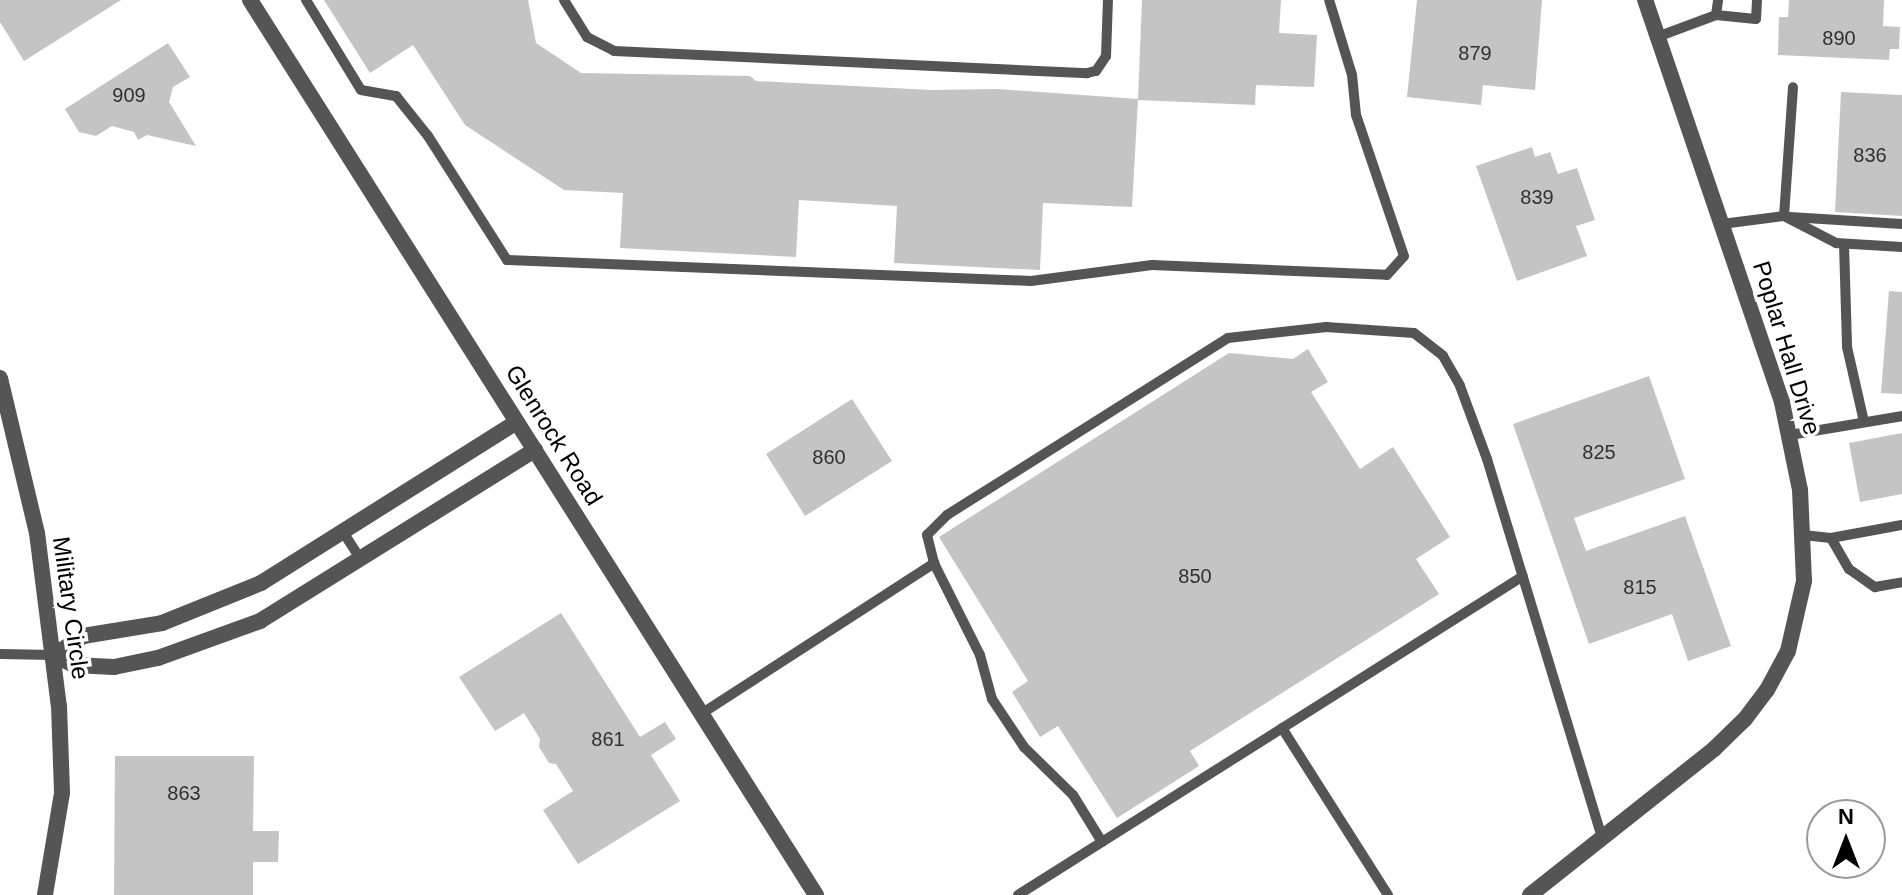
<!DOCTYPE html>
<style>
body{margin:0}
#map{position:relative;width:1902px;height:895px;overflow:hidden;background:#fff;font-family:Arial,sans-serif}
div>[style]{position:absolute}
.building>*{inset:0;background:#c4c4c4}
.service>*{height:10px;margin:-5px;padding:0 5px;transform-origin:5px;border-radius:5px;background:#555}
.minor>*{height:16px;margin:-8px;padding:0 8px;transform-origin:8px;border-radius:8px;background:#555}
.tertiary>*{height:16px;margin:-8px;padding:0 8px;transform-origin:8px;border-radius:8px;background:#555}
span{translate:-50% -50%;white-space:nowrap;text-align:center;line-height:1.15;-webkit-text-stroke:7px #fff;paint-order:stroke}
.number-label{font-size:20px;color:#313131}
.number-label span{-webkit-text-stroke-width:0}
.street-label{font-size:24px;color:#000}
.north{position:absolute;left:1806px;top:799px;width:80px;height:80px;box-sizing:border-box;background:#fff;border:2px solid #999;border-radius:50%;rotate:0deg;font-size:22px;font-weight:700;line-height:32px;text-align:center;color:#000}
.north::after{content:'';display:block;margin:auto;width:28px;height:36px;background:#000;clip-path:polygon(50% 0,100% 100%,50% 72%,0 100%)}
</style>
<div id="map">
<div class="building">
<div style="clip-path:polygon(0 0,121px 0,24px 61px,0 22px)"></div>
<div style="clip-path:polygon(324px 0,528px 0,536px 43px,581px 73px,750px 76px,756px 81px,931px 90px,997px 89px,1138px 99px,1142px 0,1281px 0,1279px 33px,1317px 35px,1314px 87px,1256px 85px,1255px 105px,1138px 100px,1132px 207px,1043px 203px,1040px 270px,894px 263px,897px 206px,799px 200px,796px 257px,620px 248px,623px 193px,564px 190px,465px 125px,413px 45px,370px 73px)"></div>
<div style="clip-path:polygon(1417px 0,1542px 0,1535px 90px,1483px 85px,1481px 105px,1407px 97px)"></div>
<div style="clip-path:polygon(1789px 0,1884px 0,1883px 26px,1900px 27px,1899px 49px,1890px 49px,1889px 60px,1778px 55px,1779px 17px,1788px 17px)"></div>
<div style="clip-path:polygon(168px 43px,190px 77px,173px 87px,169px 102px,196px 146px,147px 135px,138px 140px,134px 132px,112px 126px,96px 136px,79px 132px,65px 109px)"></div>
<div style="clip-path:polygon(1841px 92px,1902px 95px,1902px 216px,1835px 212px)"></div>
<div style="clip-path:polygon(1532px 147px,1535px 157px,1550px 152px,1558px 174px,1577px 168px,1595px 220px,1576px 226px,1587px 256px,1517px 281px,1476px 166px)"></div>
<div style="clip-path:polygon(1889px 291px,1902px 292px,1902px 394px,1881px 393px)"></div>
<div style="clip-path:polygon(1308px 349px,1328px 382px,1311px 392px,1360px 469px,1393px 447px,1450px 537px,1416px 559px,1439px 594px,1190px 751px,1199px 766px,1117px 818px,1058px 726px,1040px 737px,1012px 692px,1028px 681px,939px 537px,1229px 353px,1293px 359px)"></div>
<div style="clip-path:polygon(1649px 376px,1685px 479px,1574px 518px,1586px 551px,1685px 516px,1731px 646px,1688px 661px,1672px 614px,1589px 644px,1513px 424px)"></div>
<div style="clip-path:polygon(852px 399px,892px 461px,805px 516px,766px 454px)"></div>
<div style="clip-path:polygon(1902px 433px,1902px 494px,1860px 502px,1849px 443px)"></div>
<div style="clip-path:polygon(561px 613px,640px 737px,665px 722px,676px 739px,651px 755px,680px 801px,578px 864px,543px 810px,573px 791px,556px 764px,549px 763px,539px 747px,540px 739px,524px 713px,495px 731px,459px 677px)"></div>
<div style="clip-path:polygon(115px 756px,254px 756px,253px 831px,279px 831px,278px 862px,253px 862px,253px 895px,114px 895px)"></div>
</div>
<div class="service">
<div style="left:306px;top:0;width:105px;rotate:58.6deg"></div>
<div style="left:361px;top:90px;width:36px;rotate:10deg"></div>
<div style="left:396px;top:96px;width:51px;rotate:51.3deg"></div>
<div style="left:428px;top:136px;width:147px;rotate:57.5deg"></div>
<div style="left:507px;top:260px;width:524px;rotate:2.29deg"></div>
<div style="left:1031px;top:281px;width:122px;rotate:-7.5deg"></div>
<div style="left:1152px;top:265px;width:235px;rotate:2.4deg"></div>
<div style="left:1387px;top:275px;width:25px;rotate:-48deg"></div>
<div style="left:1404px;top:256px;width:149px;rotate:-108.8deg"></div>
<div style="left:1356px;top:115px;width:40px;rotate:-95.7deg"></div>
<div style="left:1352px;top:75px;width:78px;rotate:-107deg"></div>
<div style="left:564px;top:0;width:44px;rotate:58.1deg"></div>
<div style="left:587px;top:37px;width:30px;rotate:27deg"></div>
<div style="left:614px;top:51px;width:474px;rotate:2.7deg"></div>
<div style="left:1087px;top:73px;width:9px;rotate:-13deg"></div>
<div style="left:1096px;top:71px;width:18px;rotate:-56deg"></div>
<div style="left:1106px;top:56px;width:56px;rotate:-88deg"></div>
<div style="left:1716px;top:15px;width:15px;rotate:-82deg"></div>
<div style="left:1657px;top:37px;width:63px;rotate:-20.4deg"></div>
<div style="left:1716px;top:15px;width:40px;rotate:5.7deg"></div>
<div style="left:1756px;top:19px;width:19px;rotate:-87deg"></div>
<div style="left:1784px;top:216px;width:59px;rotate:27.4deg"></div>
<div style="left:1836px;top:243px;width:66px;rotate:3.5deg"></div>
<div style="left:1790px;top:217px;width:112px;rotate:3.6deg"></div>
<div style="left:1722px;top:224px;width:63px;rotate:-7.4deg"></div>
<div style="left:1784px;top:216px;width:129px;rotate:-86deg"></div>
<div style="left:1844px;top:244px;width:103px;rotate:88.3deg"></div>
<div style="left:1847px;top:347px;width:77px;rotate:77.2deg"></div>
<div style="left:1790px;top:435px;width:114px;rotate:-9.6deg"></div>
<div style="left:343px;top:532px;width:33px;rotate:57deg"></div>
<div style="left:1803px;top:535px;width:28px;rotate:6deg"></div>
<div style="left:1831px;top:538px;width:72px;rotate:-10.4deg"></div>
<div style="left:1831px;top:538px;width:36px;rotate:60deg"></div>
<div style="left:1849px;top:569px;width:32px;rotate:35deg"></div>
<div style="left:1875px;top:587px;width:27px;rotate:-10deg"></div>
<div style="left:0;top:654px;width:54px;rotate:1.1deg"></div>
<div style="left:701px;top:714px;width:278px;rotate:-32.9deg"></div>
<div style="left:1282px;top:728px;width:198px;rotate:57.6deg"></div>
<div style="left:1102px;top:842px;width:55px;rotate:-121.7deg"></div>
<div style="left:1073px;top:795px;width:69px;rotate:-135.6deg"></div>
<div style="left:1024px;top:747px;width:58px;rotate:-123.7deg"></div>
<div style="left:992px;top:699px;width:46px;rotate:-105.3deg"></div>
<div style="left:980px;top:655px;width:103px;rotate:-116.6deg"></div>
<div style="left:934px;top:563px;width:29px;rotate:-104deg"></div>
<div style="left:927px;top:535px;width:28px;rotate:-45deg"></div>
<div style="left:947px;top:515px;width:332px;rotate:-32.2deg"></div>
<div style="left:1228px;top:338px;width:99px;rotate:-6.4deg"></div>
<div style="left:1326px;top:327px;width:88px;rotate:3.9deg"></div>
<div style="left:1414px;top:333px;width:37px;rotate:38deg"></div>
<div style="left:1443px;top:356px;width:34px;rotate:60deg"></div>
<div style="left:1460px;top:386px;width:78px;rotate:69.7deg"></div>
<div style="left:1487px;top:459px;width:395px;rotate:73.1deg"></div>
<div style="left:1018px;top:895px;width:597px;rotate:-32.28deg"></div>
</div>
<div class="minor">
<div style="left:0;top:378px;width:159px;rotate:76.6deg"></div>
<div style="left:37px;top:533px;width:174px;rotate:82.8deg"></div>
<div style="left:59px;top:706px;width:87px;rotate:88deg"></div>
<div style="left:62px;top:793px;width:103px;rotate:99.5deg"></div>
<div style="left:54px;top:655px;width:22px;rotate:27deg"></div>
<div style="left:74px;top:665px;width:40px;rotate:2.9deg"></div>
<div style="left:114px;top:667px;width:45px;rotate:-11.6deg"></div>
<div style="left:158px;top:658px;width:109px;rotate:-19.9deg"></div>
<div style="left:260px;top:621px;width:324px;rotate:-31.9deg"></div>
<div style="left:54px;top:655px;width:35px;rotate:-33deg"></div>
<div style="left:83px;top:636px;width:80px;rotate:-9.3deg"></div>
<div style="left:162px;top:623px;width:107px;rotate:-22deg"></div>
<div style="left:261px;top:583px;width:302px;rotate:-32.2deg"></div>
</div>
<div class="tertiary">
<div style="left:250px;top:0;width:1059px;rotate:57.69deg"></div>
<div style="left:1530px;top:895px;width:235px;rotate:-38.4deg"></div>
<div style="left:1714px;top:749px;width:43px;rotate:-44.1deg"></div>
<div style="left:1745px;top:719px;width:36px;rotate:-53deg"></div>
<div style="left:1767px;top:690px;width:44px;rotate:-61.7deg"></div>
<div style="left:1788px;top:651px;width:72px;rotate:-77.1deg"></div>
<div style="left:1804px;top:581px;width:91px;rotate:-92.5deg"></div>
<div style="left:1800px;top:490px;width:90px;rotate:-101.6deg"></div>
<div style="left:1782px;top:402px;width:425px;rotate:-108.8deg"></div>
</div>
<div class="number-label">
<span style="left:1839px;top:38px">890</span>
<span style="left:1475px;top:53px">879</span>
<span style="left:129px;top:95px">909</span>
<span style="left:1870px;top:155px">836</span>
<span style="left:1537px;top:197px">839</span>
<span style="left:1599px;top:452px">825</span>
<span style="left:829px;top:457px">860</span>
<span style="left:1195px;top:576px">850</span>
<span style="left:1640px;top:587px">815</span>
<span style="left:608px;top:739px">861</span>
<span style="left:184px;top:793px">863</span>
</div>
<div class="street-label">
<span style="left:1787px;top:348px;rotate:73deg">Poplar Hall Drive</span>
<span style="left:554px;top:435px;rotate:58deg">Glenrock Road</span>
<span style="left:71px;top:608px;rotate:82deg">Military Circle</span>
</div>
<div class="north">N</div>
</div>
